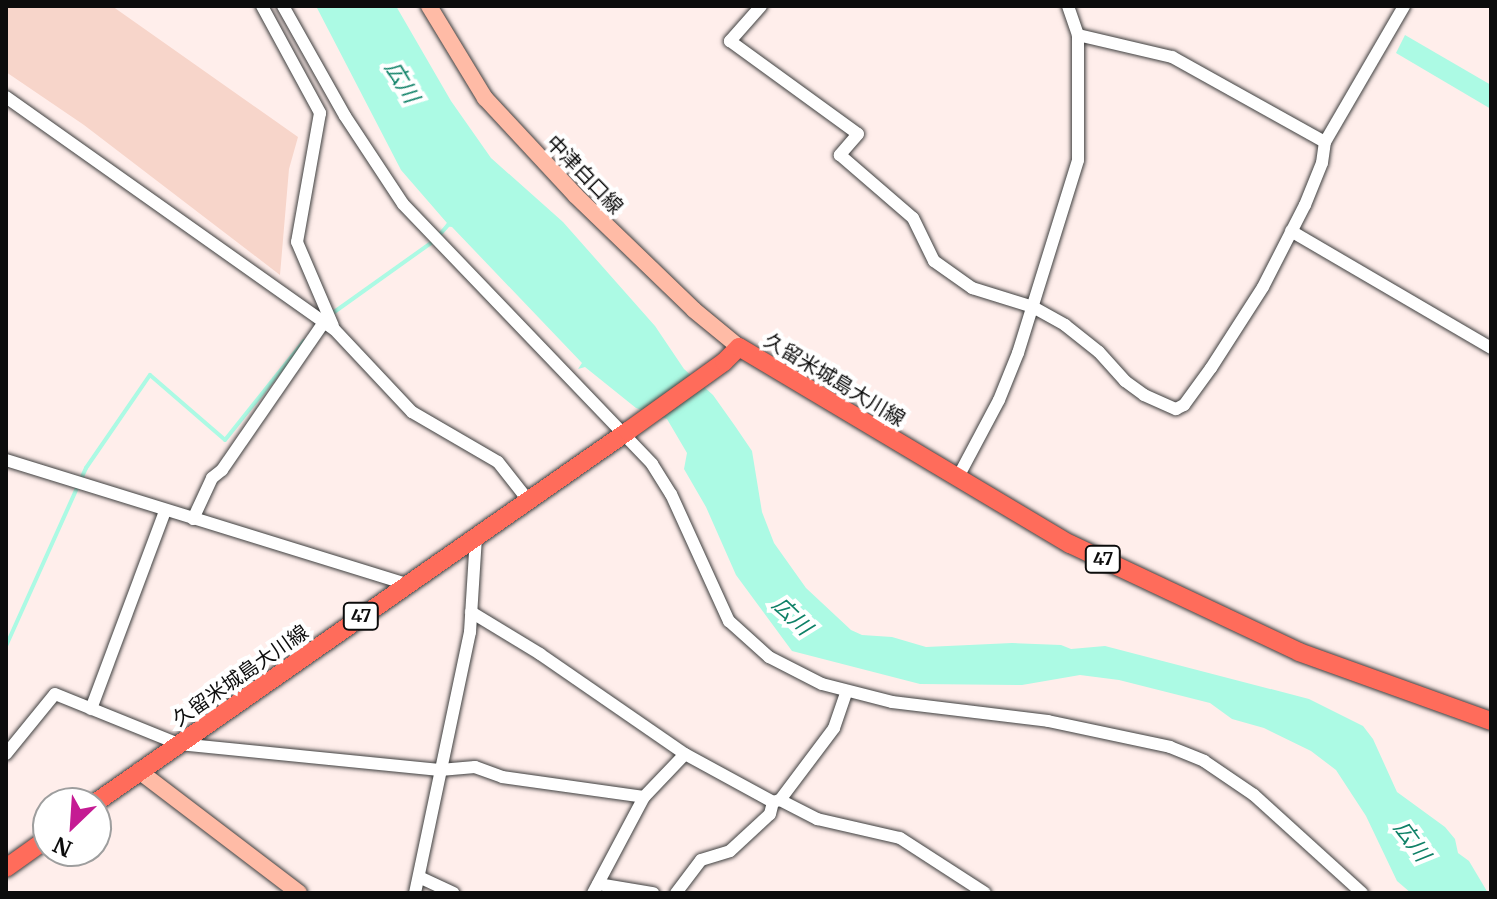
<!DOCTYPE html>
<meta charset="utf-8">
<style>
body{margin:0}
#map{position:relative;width:1497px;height:899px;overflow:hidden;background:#ffeeeb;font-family:Merriweather,"Noto Sans JP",serif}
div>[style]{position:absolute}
.farmland>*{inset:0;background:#f7d5ca}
.water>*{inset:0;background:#acfae4}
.stream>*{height:4px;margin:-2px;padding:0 2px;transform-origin:2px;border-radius:2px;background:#acfae4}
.roads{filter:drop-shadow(0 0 2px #3f3f3f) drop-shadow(0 0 2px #3f3f3f)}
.street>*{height:12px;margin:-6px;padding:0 6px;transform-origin:6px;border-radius:6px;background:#fff}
.secondary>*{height:16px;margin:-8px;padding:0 8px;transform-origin:8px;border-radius:8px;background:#ffbba6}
.primary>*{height:18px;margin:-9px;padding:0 9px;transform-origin:9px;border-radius:9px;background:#ff6c5b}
span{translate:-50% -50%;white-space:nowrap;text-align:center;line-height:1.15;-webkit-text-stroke:8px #fff;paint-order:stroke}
.shield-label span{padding:2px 6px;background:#fff;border:2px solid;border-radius:6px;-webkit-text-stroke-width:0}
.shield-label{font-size:18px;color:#0c0c0c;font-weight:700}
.street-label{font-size:20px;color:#0c0c0c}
.water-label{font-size:22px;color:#0f8167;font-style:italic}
.frame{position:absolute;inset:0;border:8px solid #0c0c0c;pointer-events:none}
.north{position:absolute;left:32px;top:787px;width:80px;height:80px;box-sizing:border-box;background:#fff;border:2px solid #9e9e9e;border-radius:50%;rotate:205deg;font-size:22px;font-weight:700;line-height:32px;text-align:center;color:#0c0c0c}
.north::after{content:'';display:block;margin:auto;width:28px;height:36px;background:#c51b93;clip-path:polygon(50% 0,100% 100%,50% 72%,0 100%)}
</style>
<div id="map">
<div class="farmland">
<div style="clip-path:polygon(6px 6px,112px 6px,298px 137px,289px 169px,280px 275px,84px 125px,6px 72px)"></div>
</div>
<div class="water">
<div style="clip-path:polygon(316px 6px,396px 6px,451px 101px,491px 158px,563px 222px,655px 326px,684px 369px,713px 395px,735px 426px,752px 451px,762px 512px,774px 543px,806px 588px,851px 630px,862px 635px,892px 637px,926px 647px,1012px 643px,1061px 645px,1071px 649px,1105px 646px,1309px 699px,1363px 726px,1373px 739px,1397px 792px,1445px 827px,1455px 839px,1458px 853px,1469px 861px,1488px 893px,1411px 893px,1397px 881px,1366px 816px,1336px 770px,1311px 751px,1264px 728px,1232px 719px,1210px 703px,1119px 680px,1080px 675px,1022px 685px,920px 684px,792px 651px,736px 575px,706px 507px,684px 469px,687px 453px,667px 419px,636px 408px,585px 367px,578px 369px,582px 363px,452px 227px,445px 226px,447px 223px,401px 170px)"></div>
<div style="clip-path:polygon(1405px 35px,1491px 85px,1491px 109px,1396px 53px)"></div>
</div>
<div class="stream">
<div style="left:330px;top:315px;width:129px;rotate:-35.5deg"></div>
<div style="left:435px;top:240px;width:23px;rotate:-49deg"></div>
<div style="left:6px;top:646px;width:195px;rotate:-65.8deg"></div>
<div style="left:86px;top:468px;width:113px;rotate:-55.5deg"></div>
<div style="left:150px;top:375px;width:99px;rotate:40.9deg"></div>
<div style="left:225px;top:440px;width:127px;rotate:-51.4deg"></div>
</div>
<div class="roads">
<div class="street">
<div style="left:262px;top:6px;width:122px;rotate:61.5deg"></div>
<div style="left:320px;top:113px;width:131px;rotate:100.1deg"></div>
<div style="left:297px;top:242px;width:91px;rotate:66.8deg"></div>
<div style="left:283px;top:6px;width:126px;rotate:60.6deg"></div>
<div style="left:345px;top:116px;width:105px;rotate:56.6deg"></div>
<div style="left:403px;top:204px;width:360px;rotate:46.2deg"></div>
<div style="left:652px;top:464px;width:36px;rotate:58deg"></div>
<div style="left:671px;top:494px;width:140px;rotate:65.5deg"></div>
<div style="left:729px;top:621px;width:54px;rotate:42deg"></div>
<div style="left:769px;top:657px;width:59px;rotate:27deg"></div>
<div style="left:822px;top:684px;width:72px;rotate:14.4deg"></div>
<div style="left:892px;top:702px;width:157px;rotate:6.9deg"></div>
<div style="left:1048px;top:721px;width:125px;rotate:12deg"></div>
<div style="left:1170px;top:747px;width:37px;rotate:22deg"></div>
<div style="left:1204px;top:761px;width:60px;rotate:34.2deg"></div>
<div style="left:1254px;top:795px;width:146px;rotate:42.2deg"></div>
<div style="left:761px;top:6px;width:47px;rotate:131.5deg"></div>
<div style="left:730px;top:41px;width:158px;rotate:36deg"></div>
<div style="left:858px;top:134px;width:28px;rotate:131deg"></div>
<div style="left:840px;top:155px;width:96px;rotate:40.8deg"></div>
<div style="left:913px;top:218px;width:48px;rotate:64deg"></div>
<div style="left:934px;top:261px;width:47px;rotate:35.4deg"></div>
<div style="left:972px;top:288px;width:64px;rotate:17.3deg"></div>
<div style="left:1033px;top:307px;width:37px;rotate:29deg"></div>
<div style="left:1065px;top:325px;width:43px;rotate:38.5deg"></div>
<div style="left:1099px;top:352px;width:39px;rotate:48deg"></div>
<div style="left:1125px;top:381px;width:24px;rotate:36deg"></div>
<div style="left:1144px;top:395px;width:35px;rotate:24deg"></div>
<div style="left:1176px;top:409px;width:9px;rotate:-27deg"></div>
<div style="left:1184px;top:405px;width:46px;rotate:-53.9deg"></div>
<div style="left:1211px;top:368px;width:96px;rotate:-57.3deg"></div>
<div style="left:1263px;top:287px;width:92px;rotate:-62.9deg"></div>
<div style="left:1305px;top:205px;width:45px;rotate:-68deg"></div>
<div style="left:1322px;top:163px;width:21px;rotate:-82deg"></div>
<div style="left:1325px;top:142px;width:157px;rotate:-59.8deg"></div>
<div style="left:1078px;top:35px;width:97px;rotate:13.2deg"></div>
<div style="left:1172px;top:57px;width:175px;rotate:29.1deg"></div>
<div style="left:6px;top:97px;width:402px;rotate:35.3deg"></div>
<div style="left:334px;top:329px;width:114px;rotate:46.8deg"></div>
<div style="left:412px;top:412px;width:99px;rotate:30.2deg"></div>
<div style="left:498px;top:462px;width:48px;rotate:51.7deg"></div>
<div style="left:1291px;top:231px;width:232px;rotate:30.3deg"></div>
<div style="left:6px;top:460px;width:420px;rotate:17.2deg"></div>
<div style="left:957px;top:479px;width:89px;rotate:-62deg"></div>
<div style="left:999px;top:400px;width:51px;rotate:-68deg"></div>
<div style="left:1018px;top:353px;width:202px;rotate:-72.7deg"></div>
<div style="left:1078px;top:160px;width:125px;rotate:-90deg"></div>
<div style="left:1078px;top:35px;width:31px;rotate:-109deg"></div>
<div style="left:193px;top:519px;width:45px;rotate:-65.1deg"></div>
<div style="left:212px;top:478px;width:13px;rotate:-39deg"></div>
<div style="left:222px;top:470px;width:180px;rotate:-55.4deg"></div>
<div style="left:471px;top:612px;width:81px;rotate:31.3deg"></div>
<div style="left:540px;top:654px;width:176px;rotate:34.6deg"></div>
<div style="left:91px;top:709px;width:211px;rotate:-69.5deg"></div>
<div style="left:6px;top:754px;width:77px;rotate:-50.8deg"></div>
<div style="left:55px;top:694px;width:134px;rotate:22deg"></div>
<div style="left:179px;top:744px;width:262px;rotate:5.7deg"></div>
<div style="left:440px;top:770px;width:35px;rotate:-5deg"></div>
<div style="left:475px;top:767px;width:29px;rotate:20deg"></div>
<div style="left:502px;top:777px;width:143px;rotate:8deg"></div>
<div style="left:644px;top:797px;width:59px;rotate:-46.4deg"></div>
<div style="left:685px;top:754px;width:100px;rotate:28.6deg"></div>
<div style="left:773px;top:802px;width:7px;rotate:-16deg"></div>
<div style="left:780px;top:800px;width:90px;rotate:-53.1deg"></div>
<div style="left:834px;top:728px;width:39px;rotate:-71deg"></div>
<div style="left:780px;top:800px;width:42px;rotate:27.2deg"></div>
<div style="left:817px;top:819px;width:85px;rotate:12.9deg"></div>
<div style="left:900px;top:838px;width:101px;rotate:32.9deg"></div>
<div style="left:419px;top:877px;width:38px;rotate:25deg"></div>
<div style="left:598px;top:884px;width:56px;rotate:9.3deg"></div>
<div style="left:415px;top:893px;width:267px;rotate:-78.1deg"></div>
<div style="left:470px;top:632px;width:96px;rotate:-86.4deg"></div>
<div style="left:593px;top:893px;width:109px;rotate:-62deg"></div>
<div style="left:676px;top:893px;width:41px;rotate:-52.9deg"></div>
<div style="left:701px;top:860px;width:30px;rotate:-17deg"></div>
<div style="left:730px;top:851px;width:54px;rotate:-42.8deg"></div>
<div style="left:770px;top:814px;width:12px;rotate:-76deg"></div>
</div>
<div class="secondary">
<div style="left:429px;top:6px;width:108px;rotate:58.7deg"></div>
<div style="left:485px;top:98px;width:132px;rotate:47.1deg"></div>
<div style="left:575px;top:195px;width:165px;rotate:44deg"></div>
<div style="left:694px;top:310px;width:58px;rotate:39.4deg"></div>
<div style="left:139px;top:771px;width:201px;rotate:37.3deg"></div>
</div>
<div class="primary">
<div style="left:95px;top:803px;width:650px;rotate:-34.91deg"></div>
<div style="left:628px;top:431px;width:118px;rotate:-35.7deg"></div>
<div style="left:724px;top:362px;width:21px;rotate:-45deg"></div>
<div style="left:739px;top:347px;width:385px;rotate:30.8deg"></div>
<div style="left:1070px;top:544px;width:253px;rotate:25.2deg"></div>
<div style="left:1299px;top:652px;width:204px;rotate:19.8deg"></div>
<div style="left:6px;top:868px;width:52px;rotate:-35.5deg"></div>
</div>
</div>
<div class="shield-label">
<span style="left:1103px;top:559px">47</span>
<span style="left:361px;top:616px">47</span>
</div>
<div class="street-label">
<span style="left:585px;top:174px;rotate:46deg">中津白口線</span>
<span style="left:835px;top:379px;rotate:31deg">久留米城島大川線</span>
<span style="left:240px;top:675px;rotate:-35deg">久留米城島大川線</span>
</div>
<div class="water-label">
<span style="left:402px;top:82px;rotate:59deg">広川</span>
<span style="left:792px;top:616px;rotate:44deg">広川</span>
<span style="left:1412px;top:841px;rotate:54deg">広川</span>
</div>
<div class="frame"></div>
<div class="north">N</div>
</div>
